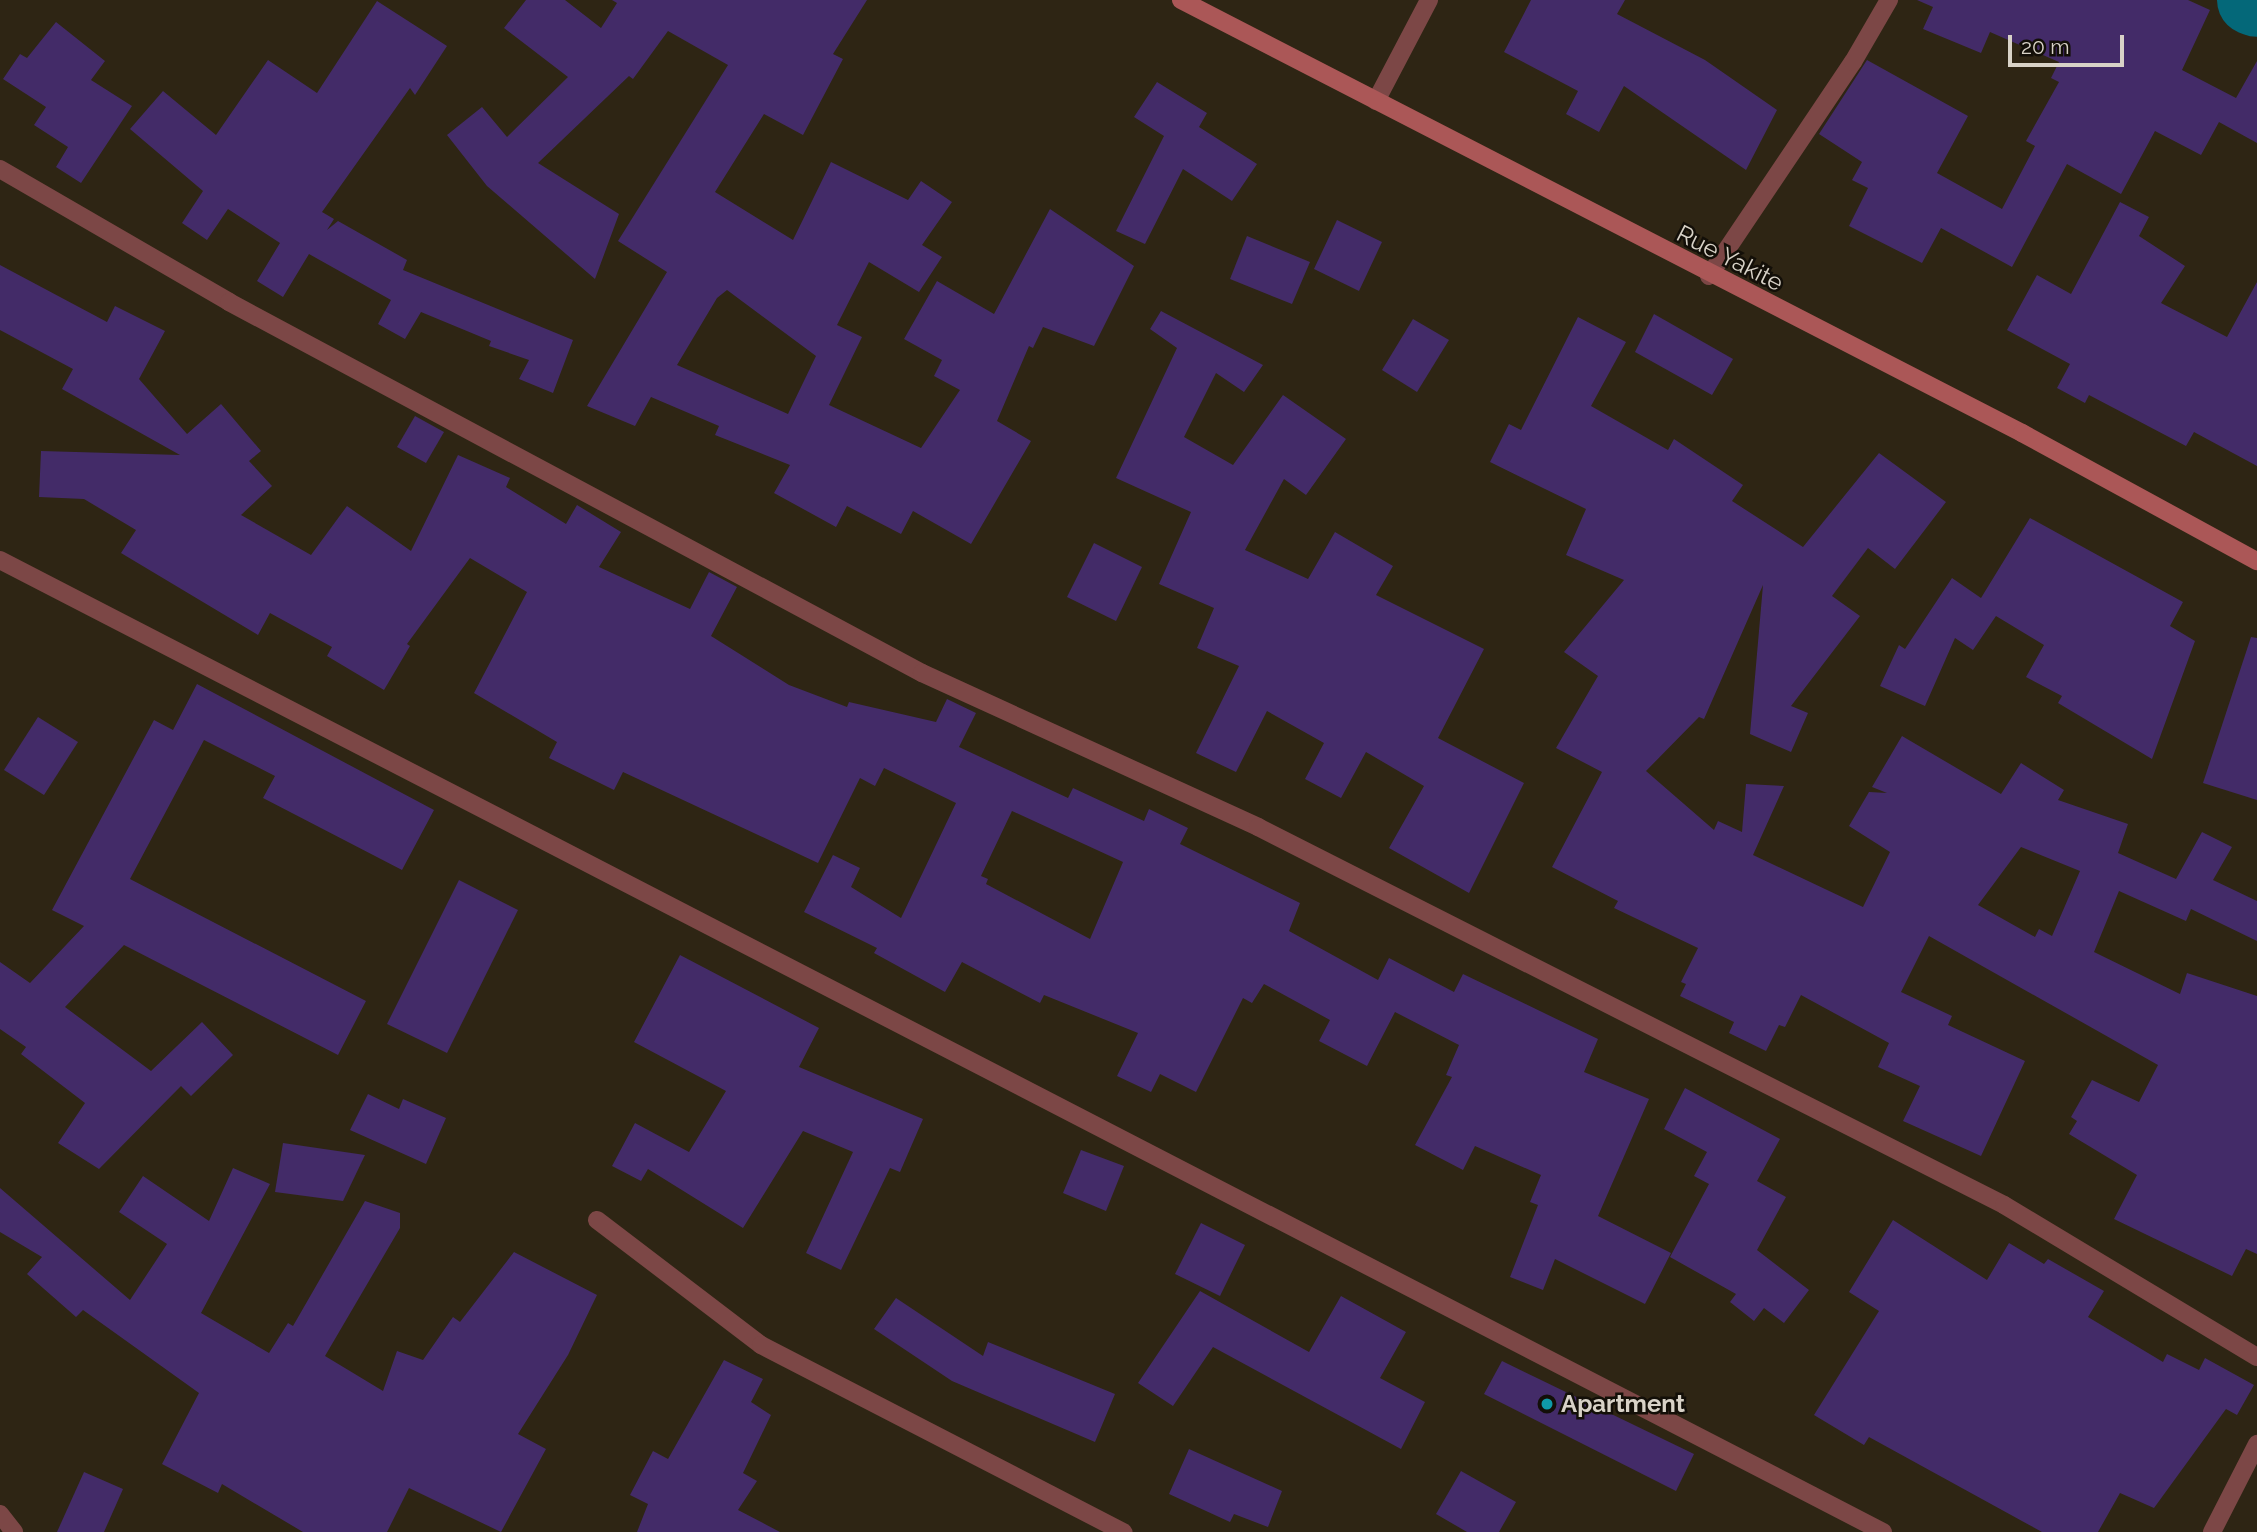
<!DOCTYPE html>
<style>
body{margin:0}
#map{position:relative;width:2257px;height:1532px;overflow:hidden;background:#2e2514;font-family:Raleway,sans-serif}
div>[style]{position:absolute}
.river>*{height:70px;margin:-35px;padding:0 35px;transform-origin:35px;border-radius:35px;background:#046879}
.building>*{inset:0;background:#432b68}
.minor>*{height:18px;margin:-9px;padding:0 9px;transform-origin:9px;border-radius:9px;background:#7c4746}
.secondary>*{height:18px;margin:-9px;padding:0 9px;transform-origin:9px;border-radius:9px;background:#ab5757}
.dots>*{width:19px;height:19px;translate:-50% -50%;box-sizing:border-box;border:4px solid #130f08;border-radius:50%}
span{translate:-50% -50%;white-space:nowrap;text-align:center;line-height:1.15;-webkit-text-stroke:5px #130f08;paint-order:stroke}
.street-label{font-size:24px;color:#d8d2c7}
.poi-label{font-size:24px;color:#d8d2c7;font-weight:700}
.left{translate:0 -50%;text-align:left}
.scale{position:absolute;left:2008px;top:35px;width:116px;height:32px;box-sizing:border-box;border:4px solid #d8d2c7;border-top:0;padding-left:9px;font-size:21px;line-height:24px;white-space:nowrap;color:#d8d2c7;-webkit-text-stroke:5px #130f08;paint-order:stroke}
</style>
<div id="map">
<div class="river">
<div style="left:2252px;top:0;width:5px;rotate:22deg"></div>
</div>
<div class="building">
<div style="clip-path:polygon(evenodd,526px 0,565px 0,601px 28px,617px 3px,612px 0,867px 0,833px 54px,843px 59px,803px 135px,764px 114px,715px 192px,793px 240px,831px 162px,908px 200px,921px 181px,952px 202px,922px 245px,942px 257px,919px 292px,869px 262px,837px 325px,862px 337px,829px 405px,921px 448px,960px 390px,934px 376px,942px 360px,904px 339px,937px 281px,994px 314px,1050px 209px,1134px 266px,1094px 346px,1043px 327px,1033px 348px,1029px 346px,997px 421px,1031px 441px,971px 544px,913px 511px,901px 534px,847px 506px,836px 527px,774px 493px,790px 465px,715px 435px,719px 426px,651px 397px,635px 426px,587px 406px,667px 272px,618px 241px,728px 65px,668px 31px,633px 79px,629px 76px,538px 163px,619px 214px,595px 279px,487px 186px,447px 135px,482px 107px,507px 137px,568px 77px,504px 28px,526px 0,727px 290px,816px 356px,788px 414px,677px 365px,717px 298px,727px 290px)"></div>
<div style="clip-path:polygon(1531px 0,1625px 0,1617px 14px,1705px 60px,1777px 110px,1746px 170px,1624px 86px,1599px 132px,1566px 114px,1578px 91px,1504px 52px)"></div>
<div style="clip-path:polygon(1917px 0,2188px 0,2210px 10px,2182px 70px,2236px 98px,2257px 61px,2257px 143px,2219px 122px,2201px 155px,2155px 131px,2121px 194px,2067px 164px,2012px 267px,1941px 228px,1922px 263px,1849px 226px,1868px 188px,1852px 180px,1862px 162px,1819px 134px,1867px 60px,1968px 116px,1937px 173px,2002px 209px,2035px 146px,2026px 141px,2059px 82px,2051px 78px,2059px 62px,1990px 32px,1981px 53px,1923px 29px,1933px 7px)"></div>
<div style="clip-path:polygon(377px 1px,447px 46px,415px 95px,410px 88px,322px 212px,334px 219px,327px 230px,338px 221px,407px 260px,403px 270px,573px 340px,553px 393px,519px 379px,529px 360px,489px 346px,491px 341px,421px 312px,405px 339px,378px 324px,391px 300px,309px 254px,283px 297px,257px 281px,280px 243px,228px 209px,207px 240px,182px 223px,203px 191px,130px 129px,163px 91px,216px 135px,268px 60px,317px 93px)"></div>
<div style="clip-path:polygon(56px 22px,105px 61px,91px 80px,132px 106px,81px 183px,56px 167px,68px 147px,34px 125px,46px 107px,3px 79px,20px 54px,27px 58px)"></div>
<div style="clip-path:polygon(1157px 82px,1207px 113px,1199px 127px,1257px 164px,1232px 201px,1183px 169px,1145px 244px,1116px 231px,1164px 136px,1134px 117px)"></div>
<div style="clip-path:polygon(2120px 202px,2149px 217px,2139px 236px,2185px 266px,2161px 303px,2227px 337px,2257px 282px,2257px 466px,2194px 432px,2186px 446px,2089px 395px,2085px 403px,2057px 388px,2070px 364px,2007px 330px,2037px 275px,2071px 294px)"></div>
<div style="clip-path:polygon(1337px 220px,1382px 242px,1359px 291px,1314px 269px)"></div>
<div style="clip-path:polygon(1247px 236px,1310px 262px,1292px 304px,1230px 279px)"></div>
<div style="clip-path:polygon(evenodd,0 265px,107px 322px,115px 306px,165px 331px,139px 379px,187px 434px,221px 404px,261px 451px,249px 461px,272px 486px,241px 515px,311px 555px,347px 506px,411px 551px,458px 455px,510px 478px,506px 487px,566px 524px,577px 505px,621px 532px,599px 567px,690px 609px,709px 572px,737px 587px,711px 636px,789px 685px,847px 707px,849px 702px,936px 722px,947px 699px,976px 713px,959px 747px,1068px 798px,1073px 788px,1144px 821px,1149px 809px,1188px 828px,1180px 844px,1300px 903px,1289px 931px,1378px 980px,1389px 958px,1454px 992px,1463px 974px,1598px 1039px,1584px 1072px,1649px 1099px,1598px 1216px,1671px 1253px,1645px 1304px,1555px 1259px,1543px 1290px,1510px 1277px,1538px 1205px,1530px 1202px,1541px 1175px,1475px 1146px,1463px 1170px,1415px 1145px,1452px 1077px,1446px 1075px,1459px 1045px,1395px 1012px,1367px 1066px,1319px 1041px,1330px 1020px,1264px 984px,1252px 1003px,1243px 998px,1196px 1092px,1160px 1074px,1151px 1092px,1117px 1076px,1138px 1033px,1044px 995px,1040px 1003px,962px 962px,945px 992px,874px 953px,877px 948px,804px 912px,833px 855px,860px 868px,851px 887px,901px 918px,956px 803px,884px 768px,875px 786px,860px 778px,818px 863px,623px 772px,614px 790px,549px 758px,557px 742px,474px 693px,527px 592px,470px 558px,407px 644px,410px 646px,384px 690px,327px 656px,332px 647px,270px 613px,258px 635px,121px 553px,136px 530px,84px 499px,39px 497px,41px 451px,180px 455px,62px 389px,73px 369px,0 330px,0 265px,1012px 811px,1123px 862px,1090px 939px,986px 884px,988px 879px,981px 876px,1012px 811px)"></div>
<div style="clip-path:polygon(1161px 311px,1263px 365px,1244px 392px,1216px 373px,1184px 437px,1233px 465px,1283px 395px,1346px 439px,1306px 495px,1284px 479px,1245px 550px,1308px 579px,1335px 532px,1393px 566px,1376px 595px,1484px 649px,1438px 738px,1524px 783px,1469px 893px,1389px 848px,1424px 786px,1366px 752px,1341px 798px,1305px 779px,1324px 743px,1267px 711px,1236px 772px,1196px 753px,1239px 666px,1197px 648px,1214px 608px,1159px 584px,1191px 512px,1116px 478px,1177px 348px,1150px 329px)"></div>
<div style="clip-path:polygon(1654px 314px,1733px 359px,1712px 395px,1635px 352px)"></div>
<div style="clip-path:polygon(evenodd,1578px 317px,1626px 342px,1591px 406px,1668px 450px,1674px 439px,1743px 485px,1732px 501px,1803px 547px,1879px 453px,1946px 502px,1895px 569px,1868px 548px,1832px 596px,1860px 616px,1791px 706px,1808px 713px,1791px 752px,1750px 734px,1763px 585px,1704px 719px,1699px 717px,1646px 771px,1714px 830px,1718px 821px,1742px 832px,1746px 784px,1784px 786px,1753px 855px,1863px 907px,1890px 852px,1849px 826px,1869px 792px,1887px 793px,1872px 787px,1902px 736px,2001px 794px,2021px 763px,2064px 790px,2058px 800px,2128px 824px,2118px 853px,2176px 879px,2202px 832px,2232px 847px,2213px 880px,2257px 901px,2257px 941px,2191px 909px,2186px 921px,2119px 891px,2094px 952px,2180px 994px,2187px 973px,2257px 996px,2257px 1254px,2246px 1249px,2232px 1276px,2114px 1219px,2137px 1175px,2069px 1134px,2077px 1121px,2071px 1117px,2092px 1080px,2139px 1102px,2158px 1065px,1929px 936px,1901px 992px,1952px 1016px,1948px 1025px,2025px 1061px,1981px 1156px,1903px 1121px,1920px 1086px,1878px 1067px,1889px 1043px,1801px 995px,1785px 1027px,1779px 1025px,1766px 1051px,1729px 1033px,1734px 1022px,1680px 996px,1686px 984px,1681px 982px,1698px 948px,1614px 908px,1618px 901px,1552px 867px,1602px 772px,1556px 748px,1598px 676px,1564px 652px,1624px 580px,1566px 555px,1586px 509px,1490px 462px,1509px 424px,1521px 430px,1578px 317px,2021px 847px,2080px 871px,2052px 936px,2039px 929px,2035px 937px,1978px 905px,2021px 847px)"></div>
<div style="clip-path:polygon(1413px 319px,1449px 340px,1417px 392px,1382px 370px)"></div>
<div style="clip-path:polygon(415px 416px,444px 432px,426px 463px,397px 447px)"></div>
<div style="clip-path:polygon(2030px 518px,2183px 602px,2170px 626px,2195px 641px,2152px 759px,2058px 703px,2062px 696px,2026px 677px,2044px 645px,1996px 616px,1973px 650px,1955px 638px,1925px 706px,1880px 686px,1899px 645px,1905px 649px,1952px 578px,1981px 598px)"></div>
<div style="clip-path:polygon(1094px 543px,1142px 567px,1116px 621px,1067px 597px)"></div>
<div style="clip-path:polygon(2251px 637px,2257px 638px,2257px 800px,2203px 783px)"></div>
<div style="clip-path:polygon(197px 684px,434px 810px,402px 870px,263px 798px,275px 776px,204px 740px,130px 879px,366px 1001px,338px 1055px,124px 945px,65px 1007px,151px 1071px,202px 1022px,233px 1055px,191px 1096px,181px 1086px,99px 1169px,58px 1143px,85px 1103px,21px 1054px,26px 1047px,0 1029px,0 962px,30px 983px,84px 926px,52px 910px,154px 720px,173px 730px)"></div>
<div style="clip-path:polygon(38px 717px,78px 742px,44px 795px,4px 770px)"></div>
<div style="clip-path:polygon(459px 880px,518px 910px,447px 1053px,387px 1024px)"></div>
<div style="clip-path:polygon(680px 955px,819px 1028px,799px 1067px,923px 1119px,900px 1172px,890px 1168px,841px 1270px,806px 1253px,853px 1152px,803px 1131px,743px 1228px,648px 1169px,641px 1181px,612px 1166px,635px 1123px,689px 1152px,726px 1091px,634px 1042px)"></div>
<div style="clip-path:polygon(1685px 1088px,1780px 1139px,1757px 1181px,1786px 1197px,1757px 1250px,1809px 1290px,1784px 1323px,1764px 1308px,1754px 1321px,1730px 1302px,1736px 1294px,1670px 1257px,1709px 1184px,1694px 1176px,1707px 1152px,1664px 1129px)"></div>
<div style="clip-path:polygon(368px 1094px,399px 1109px,403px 1099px,446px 1118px,426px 1164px,350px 1130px)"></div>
<div style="clip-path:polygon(283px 1143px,365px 1155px,343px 1201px,275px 1192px)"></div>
<div style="clip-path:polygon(1081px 1150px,1124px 1166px,1106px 1211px,1063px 1193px)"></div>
<div style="clip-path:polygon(233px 1168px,270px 1184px,201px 1313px,269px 1353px,288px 1323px,293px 1326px,365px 1201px,400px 1213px,400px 1228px,325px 1356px,383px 1391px,397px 1351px,423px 1360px,453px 1317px,460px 1322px,514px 1252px,597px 1295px,568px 1355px,518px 1434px,546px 1449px,501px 1532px,409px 1488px,387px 1532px,303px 1532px,222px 1484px,218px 1493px,162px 1464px,199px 1393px,83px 1310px,76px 1317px,27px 1274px,42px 1257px,0 1232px,0 1188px,130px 1300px,167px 1244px,119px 1212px,143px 1176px,209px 1221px)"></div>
<div style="clip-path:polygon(1893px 1220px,1987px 1280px,2009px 1243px,2044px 1264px,2048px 1259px,2104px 1291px,2088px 1317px,2163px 1362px,2167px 1354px,2199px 1370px,2205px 1358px,2254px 1385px,2237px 1415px,2226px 1409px,2154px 1508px,2120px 1493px,2098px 1532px,2042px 1532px,1869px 1437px,1864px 1445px,1814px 1415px,1879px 1311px,1849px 1292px)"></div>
<div style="clip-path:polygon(1201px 1223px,1245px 1245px,1220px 1296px,1175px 1274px)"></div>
<div style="clip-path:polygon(1200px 1291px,1309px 1352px,1341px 1296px,1406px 1332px,1380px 1378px,1425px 1402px,1401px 1449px,1213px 1347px,1173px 1406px,1138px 1383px)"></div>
<div style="clip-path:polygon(896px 1298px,983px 1356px,988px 1342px,1115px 1394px,1095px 1442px,952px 1381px,874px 1329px)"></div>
<div style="clip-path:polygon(724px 1360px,763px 1379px,751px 1402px,771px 1415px,743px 1473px,757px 1481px,738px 1510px,780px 1532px,637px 1532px,648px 1504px,630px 1495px,653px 1451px,668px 1459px)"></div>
<div style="clip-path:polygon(1502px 1361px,1694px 1454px,1676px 1491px,1484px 1394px)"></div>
<div style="clip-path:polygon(1189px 1449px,1282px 1491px,1268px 1527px,1234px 1514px,1230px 1522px,1169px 1494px)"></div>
<div style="clip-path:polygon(1461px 1471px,1516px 1502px,1499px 1532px,1467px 1532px,1436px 1514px)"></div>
<div style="clip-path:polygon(84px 1472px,123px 1489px,104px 1532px,57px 1532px)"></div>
</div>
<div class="minor">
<div style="left:1376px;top:101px;width:114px;rotate:-62.3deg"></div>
<div style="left:0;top:169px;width:265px;rotate:30.1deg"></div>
<div style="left:229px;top:302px;width:786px;rotate:28.16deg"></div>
<div style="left:922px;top:673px;width:370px;rotate:24.6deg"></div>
<div style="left:1258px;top:827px;width:836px;rotate:26.87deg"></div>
<div style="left:2004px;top:1205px;width:295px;rotate:31deg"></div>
<div style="left:1709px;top:276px;width:258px;rotate:-56.1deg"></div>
<div style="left:1853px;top:62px;width:72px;rotate:-59.9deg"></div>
<div style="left:0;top:560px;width:2119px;rotate:27.3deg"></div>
<div style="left:597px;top:1220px;width:206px;rotate:37.3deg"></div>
<div style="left:761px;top:1345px;width:408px;rotate:27.3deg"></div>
<div style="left:0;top:1514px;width:23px;rotate:52deg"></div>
<div style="left:2212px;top:1532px;width:99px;rotate:-62.9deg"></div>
</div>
<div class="secondary">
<div style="left:1181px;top:0;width:946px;rotate:27.24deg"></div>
<div style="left:2022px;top:433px;width:268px;rotate:28.6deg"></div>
</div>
<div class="dots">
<div style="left:1547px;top:1404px;background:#0f9aa8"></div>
</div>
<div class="street-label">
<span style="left:1730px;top:258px;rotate:27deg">Rue Yakite</span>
</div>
<div class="poi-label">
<span class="left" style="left:1561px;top:1404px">Apartment</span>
</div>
<div class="scale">20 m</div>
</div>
